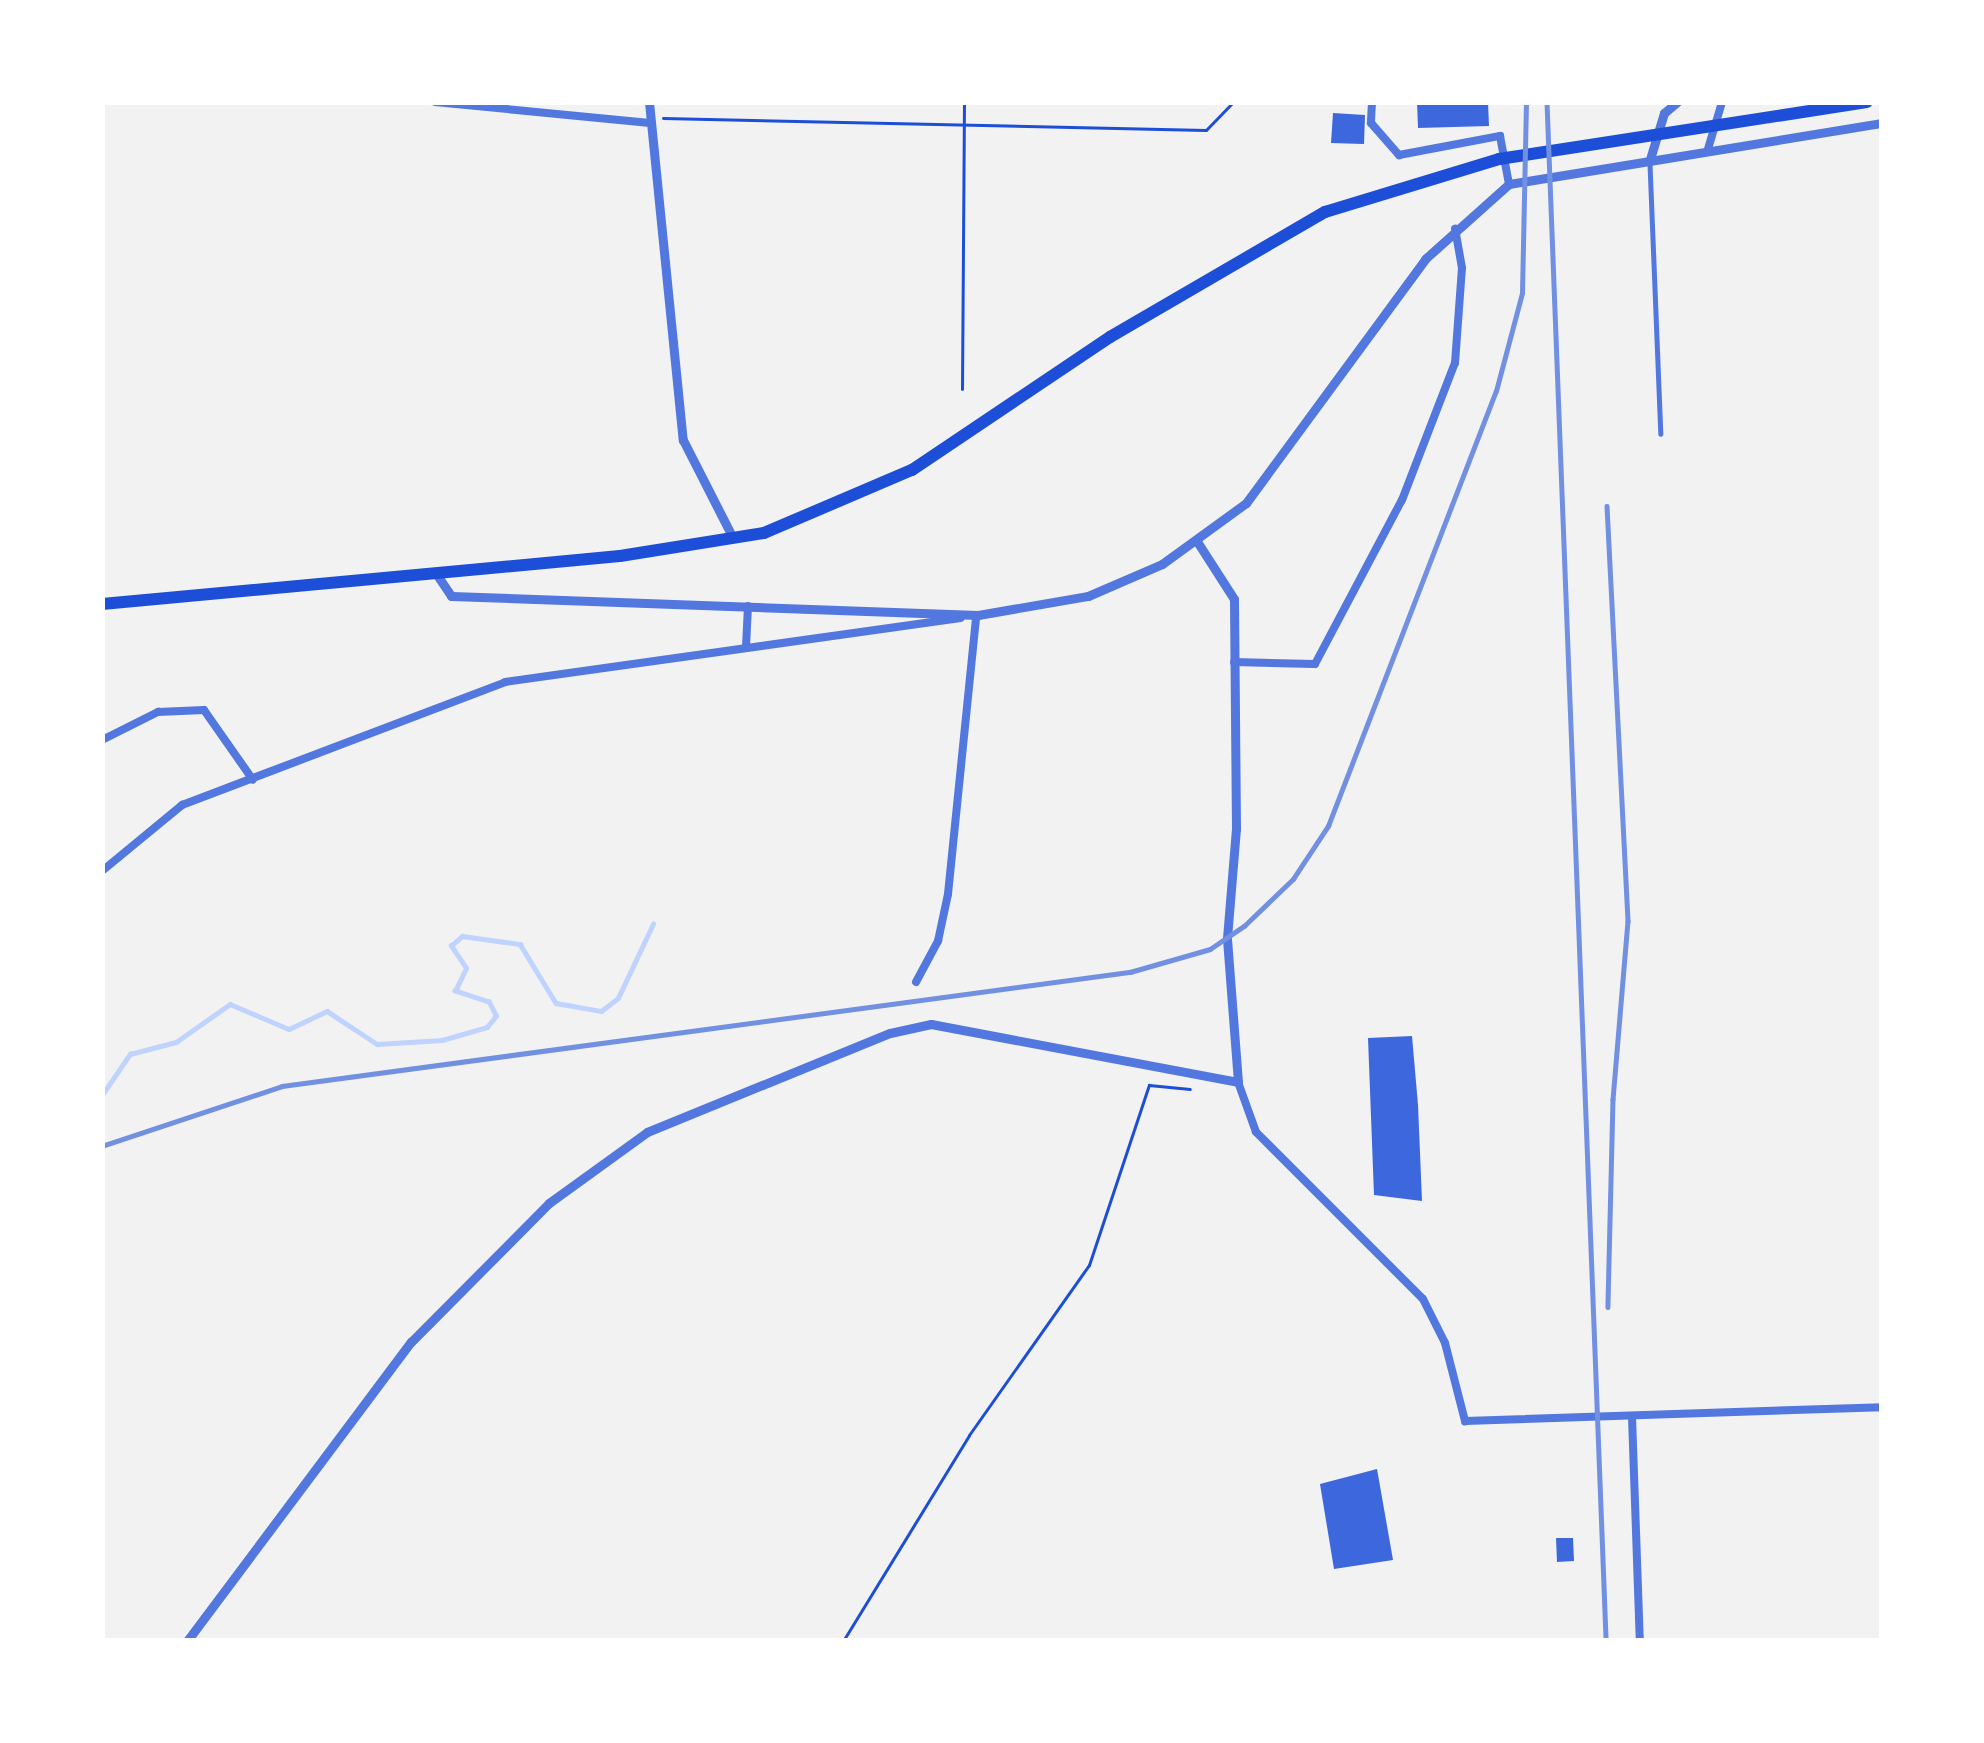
<!DOCTYPE html>
<style>
body{margin:0}
#map{position:relative;width:1984px;height:1743px;overflow:hidden;background:#f2f2f2;font-family:"Roboto Condensed",sans-serif}
div>[style]{position:absolute}
.stream>*{height:4.5px;margin:-2.25px;padding:0 2.25px;transform-origin:2.25px;border-radius:2.25px;background:#bfd3fe}
.building>*{inset:0;background:#3d67dc}
.path>*{height:3px;margin:-1.5px;padding:0 1.5px;transform-origin:1.5px;border-radius:1.5px;background:#1d4ed8}
.service>*{height:4.5px;margin:-2.25px;padding:0 2.25px;transform-origin:2.25px;border-radius:2.25px;background:#5277de}
.minor>*{height:8px;margin:-4px;padding:0 4px;transform-origin:4px;border-radius:4px;background:#5277de}
.tertiary>*{height:9px;margin:-4.5px;padding:0 4.5px;transform-origin:4.5px;border-radius:4.5px;background:#5277de}
.primary>*{height:12px;margin:-6px;padding:0 6px;transform-origin:6px;border-radius:6px;background:#1d4ed8}
.rail>*{height:4.5px;margin:-2.25px;padding:0 2.25px;transform-origin:2.25px;border-radius:2.25px;background:#7290e2}
span{translate:-50% -50%;white-space:nowrap;text-align:center;line-height:1.15;-webkit-text-stroke:9px #fff;paint-order:stroke}
.frame{position:absolute;inset:0;border:105px solid #fff;pointer-events:none}
</style>
<div id="map">
<div class="stream">
<div style="left:102px;top:1095px;width:50px;rotate:-55.7deg"></div>
<div style="left:130px;top:1054px;width:48px;rotate:-14.6deg"></div>
<div style="left:176px;top:1042px;width:66px;rotate:-35.1deg"></div>
<div style="left:230px;top:1004px;width:64px;rotate:23deg"></div>
<div style="left:289px;top:1029px;width:42px;rotate:-25.3deg"></div>
<div style="left:327px;top:1011px;width:60px;rotate:33.4deg"></div>
<div style="left:377px;top:1044px;width:65px;rotate:-3.5deg"></div>
<div style="left:442px;top:1040px;width:47px;rotate:-16.1deg"></div>
<div style="left:487px;top:1027px;width:14px;rotate:-51deg"></div>
<div style="left:496px;top:1016px;width:16px;rotate:-117deg"></div>
<div style="left:489px;top:1002px;width:36px;rotate:-162deg"></div>
<div style="left:455px;top:991px;width:25px;rotate:-64deg"></div>
<div style="left:466px;top:968px;width:27px;rotate:-124deg"></div>
<div style="left:451px;top:946px;width:15px;rotate:-42deg"></div>
<div style="left:462px;top:936px;width:59px;rotate:7.9deg"></div>
<div style="left:520px;top:944px;width:69px;rotate:58.6deg"></div>
<div style="left:556px;top:1003px;width:46px;rotate:10.1deg"></div>
<div style="left:601px;top:1011px;width:21px;rotate:-37deg"></div>
<div style="left:618px;top:998px;width:82px;rotate:-64.7deg"></div>
</div>
<div class="building">
<div style="clip-path:polygon(1417px 102px,1488px 102px,1489px 126px,1418px 128px)"></div>
<div style="clip-path:polygon(1333px 113px,1365px 115px,1364px 144px,1331px 143px)"></div>
<div style="clip-path:polygon(1412px 1036px,1418px 1105px,1422px 1201px,1374px 1195px,1368px 1038px)"></div>
<div style="clip-path:polygon(1377px 1469px,1393px 1560px,1334px 1569px,1320px 1484px)"></div>
<div style="clip-path:polygon(1556px 1538px,1573px 1538px,1574px 1561px,1557px 1562px)"></div>
</div>
<div class="path">
<div style="left:663px;top:118px;width:543px;rotate:1.27deg"></div>
<div style="left:1206px;top:130px;width:39px;rotate:-46deg"></div>
<div style="left:962px;top:389px;width:287px;rotate:-89.6deg"></div>
<div style="left:843px;top:1641px;width:241px;rotate:-58.5deg"></div>
<div style="left:969px;top:1435px;width:208px;rotate:-54.8deg"></div>
<div style="left:1089px;top:1265px;width:190px;rotate:-71.6deg"></div>
<div style="left:1149px;top:1085px;width:41px;rotate:5.6deg"></div>
</div>
<div class="service">
<div style="left:1650px;top:164px;width:270px;rotate:87.7deg"></div>
</div>
<div class="minor">
<div style="left:435px;top:102px;width:216px;rotate:5.6deg"></div>
<div style="left:1372px;top:102px;width:21px;rotate:93deg"></div>
<div style="left:1371px;top:123px;width:43px;rotate:48.8deg"></div>
<div style="left:1399px;top:155px;width:103px;rotate:-10.7deg"></div>
<div style="left:1500px;top:136px;width:49px;rotate:79.4deg"></div>
<div style="left:1708px;top:149px;width:49px;rotate:-73.4deg"></div>
<div style="left:746px;top:647px;width:41px;rotate:-87.2deg"></div>
<div style="left:1234px;top:662px;width:81px;rotate:1.4deg"></div>
<div style="left:1315px;top:664px;width:186px;rotate:-62.1deg"></div>
<div style="left:1402px;top:500px;width:147px;rotate:-68.9deg"></div>
<div style="left:1455px;top:363px;width:95px;rotate:-85.8deg"></div>
<div style="left:1462px;top:268px;width:40px;rotate:-100deg"></div>
<div style="left:102px;top:740px;width:63px;rotate:-26.6deg"></div>
<div style="left:158px;top:712px;width:46px;rotate:-2.5deg"></div>
<div style="left:204px;top:710px;width:85px;rotate:55deg"></div>
<div style="left:102px;top:871px;width:104px;rotate:-39.5deg"></div>
<div style="left:182px;top:805px;width:346px;rotate:-20.8deg"></div>
<div style="left:505px;top:682px;width:460px;rotate:-8deg"></div>
<div style="left:916px;top:982px;width:47px;rotate:-61.8deg"></div>
<div style="left:938px;top:941px;width:48px;rotate:-78deg"></div>
<div style="left:948px;top:894px;width:279px;rotate:-84.2deg"></div>
<div style="left:1238px;top:1082px;width:53px;rotate:70.2deg"></div>
<div style="left:1256px;top:1132px;width:236px;rotate:45deg"></div>
<div style="left:1423px;top:1299px;width:49px;rotate:63.4deg"></div>
<div style="left:1445px;top:1343px;width:81px;rotate:75.6deg"></div>
<div style="left:1465px;top:1421px;width:417px;rotate:-1.9deg"></div>
<div style="left:1632px;top:1417px;width:224px;rotate:88deg"></div>
</div>
<div class="tertiary">
<div style="left:649px;top:102px;width:340px;rotate:84.3deg"></div>
<div style="left:683px;top:440px;width:110px;rotate:63deg"></div>
<div style="left:1650px;top:159px;width:48px;rotate:-73.1deg"></div>
<div style="left:1664px;top:113px;width:17px;rotate:-40deg"></div>
<div style="left:435px;top:572px;width:29px;rotate:56deg"></div>
<div style="left:451px;top:596px;width:527px;rotate:2.06deg"></div>
<div style="left:978px;top:615px;width:112px;rotate:-9.8deg"></div>
<div style="left:1088px;top:596px;width:81px;rotate:-23.4deg"></div>
<div style="left:1162px;top:564px;width:104px;rotate:-36deg"></div>
<div style="left:1246px;top:503px;width:303px;rotate:-53.7deg"></div>
<div style="left:1425px;top:259px;width:113px;rotate:-41.8deg"></div>
<div style="left:1509px;top:184px;width:378px;rotate:-9.3deg"></div>
<div style="left:187px;top:1641px;width:374px;rotate:-53.2deg"></div>
<div style="left:411px;top:1342px;width:196px;rotate:-45.2deg"></div>
<div style="left:549px;top:1203px;width:121px;rotate:-35.9deg"></div>
<div style="left:647px;top:1132px;width:262px;rotate:-22.2deg"></div>
<div style="left:890px;top:1033px;width:42px;rotate:-12.4deg"></div>
<div style="left:931px;top:1024px;width:312px;rotate:10.7deg"></div>
<div style="left:1238px;top:1082px;width:144px;rotate:-94.4deg"></div>
<div style="left:1227px;top:938px;width:109px;rotate:-85.3deg"></div>
<div style="left:1236px;top:829px;width:230px;rotate:-90.5deg"></div>
<div style="left:1234px;top:599px;width:67px;rotate:-122.7deg"></div>
</div>
<div class="primary">
<div style="left:102px;top:604px;width:520px;rotate:-5.29deg"></div>
<div style="left:620px;top:556px;width:146px;rotate:-9.1deg"></div>
<div style="left:764px;top:533px;width:161px;rotate:-23.1deg"></div>
<div style="left:912px;top:470px;width:239px;rotate:-33.9deg"></div>
<div style="left:1110px;top:337px;width:249px;rotate:-30.2deg"></div>
<div style="left:1325px;top:212px;width:182px;rotate:-16.9deg"></div>
<div style="left:1499px;top:159px;width:372px;rotate:-8.8deg"></div>
</div>
<div class="rail">
<div style="left:1547px;top:102px;width:1540px;rotate:87.8deg"></div>
<div style="left:1607px;top:506px;width:416px;rotate:87.1deg"></div>
<div style="left:1628px;top:921px;width:179px;rotate:94.8deg"></div>
<div style="left:1613px;top:1099px;width:208px;rotate:91.4deg"></div>
<div style="left:102px;top:1146px;width:190px;rotate:-18.4deg"></div>
<div style="left:282px;top:1086px;width:856px;rotate:-7.66deg"></div>
<div style="left:1130px;top:972px;width:83px;rotate:-16deg"></div>
<div style="left:1210px;top:949px;width:41px;rotate:-34.1deg"></div>
<div style="left:1244px;top:926px;width:68px;rotate:-43.8deg"></div>
<div style="left:1293px;top:879px;width:64px;rotate:-56.6deg"></div>
<div style="left:1328px;top:826px;width:466px;rotate:-68.9deg"></div>
<div style="left:1496px;top:391px;width:101px;rotate:-75.1deg"></div>
<div style="left:1522px;top:293px;width:191px;rotate:-88.8deg"></div>
</div>
<div class="frame"></div>
</div>
